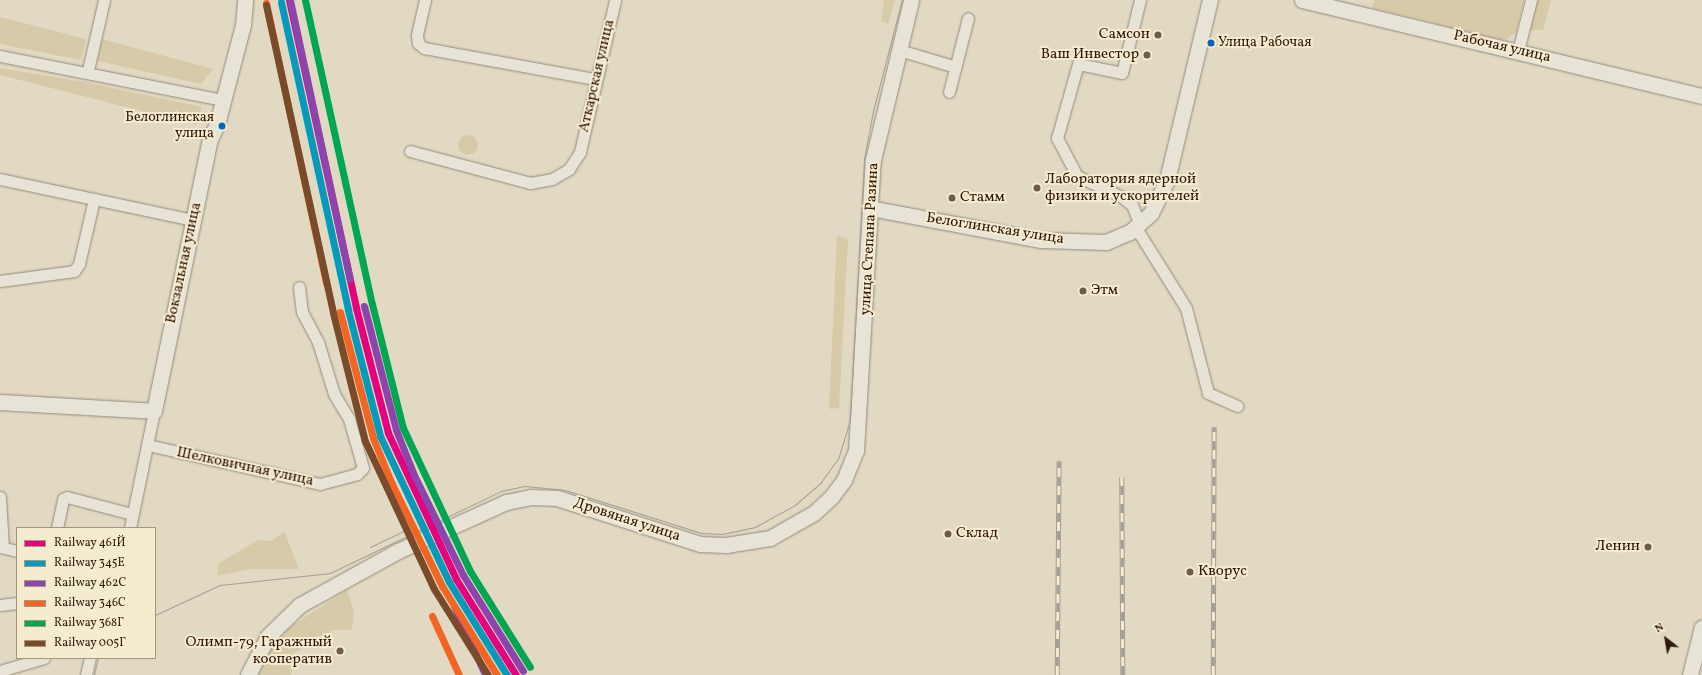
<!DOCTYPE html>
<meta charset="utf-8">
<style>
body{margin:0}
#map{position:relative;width:1702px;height:675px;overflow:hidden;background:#e1d9c1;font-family:Vollkorn,serif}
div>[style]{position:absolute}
.green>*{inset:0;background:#d7caa9}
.round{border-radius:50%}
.roads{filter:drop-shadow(0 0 1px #928a7c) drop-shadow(0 0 1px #928a7c)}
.street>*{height:11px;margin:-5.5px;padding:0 5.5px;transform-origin:5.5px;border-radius:5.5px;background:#e7e3d7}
.secondary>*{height:15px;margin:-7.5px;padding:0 7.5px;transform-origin:7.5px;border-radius:7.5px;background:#e7e3d7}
.tram>*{height:1px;margin:-0.5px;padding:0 0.5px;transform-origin:0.5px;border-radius:0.5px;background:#a59e94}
.rail>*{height:4.5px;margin-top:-2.25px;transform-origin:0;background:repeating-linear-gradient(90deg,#f5ebce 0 9px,#a59e94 0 18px);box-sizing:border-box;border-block:1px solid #a59e94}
.rail-1>*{height:7px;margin:-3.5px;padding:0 3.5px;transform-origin:3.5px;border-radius:3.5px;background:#e5007d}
.rail-2>*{height:7px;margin:-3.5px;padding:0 3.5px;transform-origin:3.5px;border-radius:3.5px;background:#059aba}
.rail-3>*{height:7px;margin:-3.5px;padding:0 3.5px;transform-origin:3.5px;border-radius:3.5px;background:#8e44ad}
.rail-4>*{height:7px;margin:-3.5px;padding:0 3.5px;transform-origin:3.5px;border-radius:3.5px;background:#f26522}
.rail-5>*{height:7px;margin:-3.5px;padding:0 3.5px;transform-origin:3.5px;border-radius:3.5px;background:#00a651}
.rail-6>*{height:7px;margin:-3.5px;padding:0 3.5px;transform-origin:3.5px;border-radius:3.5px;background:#7a4b2a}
.dots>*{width:11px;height:11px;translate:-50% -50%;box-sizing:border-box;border:2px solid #f5ebce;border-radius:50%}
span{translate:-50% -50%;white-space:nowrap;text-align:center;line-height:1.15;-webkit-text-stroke:4px #f5ebce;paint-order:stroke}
.bus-label{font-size:14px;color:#2f170b}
.left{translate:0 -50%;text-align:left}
.right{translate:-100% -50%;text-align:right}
.poi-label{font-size:15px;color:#2f170b}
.street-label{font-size:15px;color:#2f170b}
.legend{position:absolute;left:16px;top:527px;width:140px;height:132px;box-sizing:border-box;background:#f5ebce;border:1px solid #a69680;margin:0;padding:5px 7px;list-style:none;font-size:12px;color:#2f170b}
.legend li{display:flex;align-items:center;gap:8px;height:20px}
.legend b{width:20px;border:1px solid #a69680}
.north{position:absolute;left:1646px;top:619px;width:40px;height:40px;-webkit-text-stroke:3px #f5ebce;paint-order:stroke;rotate:329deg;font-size:11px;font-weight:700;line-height:16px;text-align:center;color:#2f170b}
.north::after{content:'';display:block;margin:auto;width:14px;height:18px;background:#2f170b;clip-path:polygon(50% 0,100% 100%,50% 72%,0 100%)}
</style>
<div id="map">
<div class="green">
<div style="clip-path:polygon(884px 0,895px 0,888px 24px,881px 21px)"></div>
<div style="clip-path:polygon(1374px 0,1524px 0,1516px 33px,1504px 40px,1372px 8px)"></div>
<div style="clip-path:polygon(1537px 0,1551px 0,1543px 30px,1529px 30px)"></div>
<div style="clip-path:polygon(0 17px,86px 39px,81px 60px,0 44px)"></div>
<div style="clip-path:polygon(102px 39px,213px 69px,201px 84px,98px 61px)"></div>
<div style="clip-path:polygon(0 68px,85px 82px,202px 107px,197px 125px,0 75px)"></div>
<div class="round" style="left:458px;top:135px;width:20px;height:20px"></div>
<div style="clip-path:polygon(837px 235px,848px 240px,839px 408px,829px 409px)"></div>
<div style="clip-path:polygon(284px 531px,299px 569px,251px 569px,217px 576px,218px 564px,258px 540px,272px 541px)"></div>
<div style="clip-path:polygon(347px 590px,354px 612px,352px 630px,333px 630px,310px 642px,295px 653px,291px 675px,259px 675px,265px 657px,288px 628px)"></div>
</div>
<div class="roads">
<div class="street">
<div style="left:425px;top:0;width:36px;rotate:103deg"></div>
<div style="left:417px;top:35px;width:8px;rotate:83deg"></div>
<div style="left:418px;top:43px;width:8px;rotate:40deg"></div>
<div style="left:424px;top:48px;width:174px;rotate:10.3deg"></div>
<div style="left:1140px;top:0;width:75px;rotate:103.9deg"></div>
<div style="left:1122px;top:73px;width:45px;rotate:-168.4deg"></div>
<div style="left:1078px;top:64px;width:77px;rotate:105.8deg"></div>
<div style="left:1057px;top:138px;width:43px;rotate:62.2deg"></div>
<div style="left:1077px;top:176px;width:50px;rotate:25deg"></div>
<div style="left:1122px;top:197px;width:13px;rotate:39deg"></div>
<div style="left:1132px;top:205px;width:22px;rotate:68deg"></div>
<div style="left:899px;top:50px;width:59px;rotate:16.6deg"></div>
<div style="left:1518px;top:51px;width:53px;rotate:-75.7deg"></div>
<div style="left:0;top:56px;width:226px;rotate:11.2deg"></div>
<div style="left:88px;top:70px;width:72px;rotate:-77.1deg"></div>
<div style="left:949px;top:92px;width:76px;rotate:-75.6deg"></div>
<div style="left:410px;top:151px;width:124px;rotate:14.9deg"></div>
<div style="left:530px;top:183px;width:22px;rotate:-10deg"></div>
<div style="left:552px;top:179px;width:20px;rotate:-30deg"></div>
<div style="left:569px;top:169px;width:20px;rotate:-57deg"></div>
<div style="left:580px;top:152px;width:156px;rotate:-77deg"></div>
<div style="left:0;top:179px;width:197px;rotate:12deg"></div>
<div style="left:1136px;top:228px;width:94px;rotate:58deg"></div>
<div style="left:1186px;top:308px;width:88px;rotate:75.5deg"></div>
<div style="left:1208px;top:393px;width:32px;rotate:24deg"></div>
<div style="left:0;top:281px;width:75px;rotate:-7.7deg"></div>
<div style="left:74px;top:271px;width:9px;rotate:-54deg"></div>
<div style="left:79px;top:264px;width:67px;rotate:-77deg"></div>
<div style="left:148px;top:445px;width:176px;rotate:12.8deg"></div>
<div style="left:320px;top:484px;width:38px;rotate:-15deg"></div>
<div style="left:357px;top:474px;width:8px;rotate:-45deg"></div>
<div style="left:363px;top:468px;width:51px;rotate:-105.9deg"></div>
<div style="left:349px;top:419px;width:29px;rotate:-121deg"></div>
<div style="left:334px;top:394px;width:54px;rotate:-107.1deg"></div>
<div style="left:318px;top:342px;width:34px;rotate:-118deg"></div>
<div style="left:302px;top:312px;width:25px;rotate:-97deg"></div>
<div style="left:0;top:497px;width:50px;rotate:86.6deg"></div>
<div style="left:57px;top:528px;width:30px;rotate:-78deg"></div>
<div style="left:63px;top:499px;width:4px;rotate:-27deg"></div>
<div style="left:67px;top:497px;width:67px;rotate:14.7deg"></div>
<div style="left:130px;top:528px;width:119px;rotate:-78.4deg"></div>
<div style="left:0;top:547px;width:17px;rotate:13deg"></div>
<div style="left:0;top:605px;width:17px;rotate:-7deg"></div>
<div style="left:0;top:671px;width:46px;rotate:-16.5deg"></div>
<div style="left:86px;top:675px;width:17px;rotate:-77deg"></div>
</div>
<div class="secondary">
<div style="left:1302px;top:0;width:411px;rotate:13.5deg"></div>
<div style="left:870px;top:208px;width:174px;rotate:10.6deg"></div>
<div style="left:1041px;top:240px;width:65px;rotate:1.8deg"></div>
<div style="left:1106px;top:242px;width:26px;rotate:-23deg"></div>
<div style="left:1130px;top:232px;width:28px;rotate:-42deg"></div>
<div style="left:1151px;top:213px;width:37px;rotate:-64deg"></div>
<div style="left:1167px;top:180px;width:185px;rotate:-76.6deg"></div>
<div style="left:0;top:402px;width:154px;rotate:3.3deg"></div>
<div style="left:154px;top:411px;width:278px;rotate:-78.4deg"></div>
<div style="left:210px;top:139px;width:17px;rotate:-65deg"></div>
<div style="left:217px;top:124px;width:102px;rotate:-75.3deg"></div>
<div style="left:243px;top:25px;width:25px;rotate:-85deg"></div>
<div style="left:248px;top:675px;width:44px;rotate:-62.9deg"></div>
<div style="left:268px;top:636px;width:45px;rotate:-44.1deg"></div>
<div style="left:300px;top:605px;width:112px;rotate:-28.9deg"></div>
<div style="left:398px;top:551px;width:119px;rotate:-24.4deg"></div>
<div style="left:506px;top:502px;width:25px;rotate:-11deg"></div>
<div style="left:531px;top:497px;width:26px;rotate:2deg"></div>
<div style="left:557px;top:498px;width:150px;rotate:17.8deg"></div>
<div style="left:700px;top:544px;width:26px;rotate:2deg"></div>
<div style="left:726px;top:545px;width:45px;rotate:-9deg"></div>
<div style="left:770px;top:538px;width:51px;rotate:-29.6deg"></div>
<div style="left:814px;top:513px;width:25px;rotate:-43deg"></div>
<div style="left:832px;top:496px;width:20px;rotate:-53deg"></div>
<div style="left:844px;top:480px;width:31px;rotate:-68deg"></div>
<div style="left:856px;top:451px;width:291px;rotate:-86.7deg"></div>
<div style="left:873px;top:160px;width:164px;rotate:-76.6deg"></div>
<div style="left:1690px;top:675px;width:49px;rotate:-76deg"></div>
</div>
</div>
<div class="tram">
<div style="left:370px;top:547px;width:49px;rotate:-25.5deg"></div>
<div style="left:155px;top:615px;width:72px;rotate:-24.8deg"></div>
<div style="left:220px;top:585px;width:111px;rotate:-6.2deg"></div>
<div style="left:330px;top:573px;width:190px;rotate:-25.6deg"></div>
<div style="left:501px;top:491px;width:25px;rotate:-12deg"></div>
<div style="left:525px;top:486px;width:40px;rotate:5.7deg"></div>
<div style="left:565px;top:490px;width:143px;rotate:17.5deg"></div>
<div style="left:701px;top:533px;width:21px;rotate:3deg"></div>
<div style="left:722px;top:534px;width:34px;rotate:-12deg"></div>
<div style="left:755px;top:527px;width:46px;rotate:-28.8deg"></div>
<div style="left:795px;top:505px;width:35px;rotate:-41deg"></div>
<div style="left:821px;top:482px;width:29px;rotate:-54deg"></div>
<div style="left:838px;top:459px;width:41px;rotate:-72.9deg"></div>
<div style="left:850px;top:420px;width:261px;rotate:-86.9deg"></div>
<div style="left:864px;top:159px;width:49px;rotate:-79.4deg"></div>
<div style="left:873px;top:111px;width:115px;rotate:-75.4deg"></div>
<div style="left:94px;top:675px;width:17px;rotate:-77deg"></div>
</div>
<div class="rail">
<div style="left:1122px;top:477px;width:198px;rotate:89.7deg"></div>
<div style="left:1057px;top:675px;width:214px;rotate:-89.5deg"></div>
<div style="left:1213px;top:675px;width:248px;rotate:-89.8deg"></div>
</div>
<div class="rail-1">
<div style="left:289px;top:0;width:315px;rotate:77.7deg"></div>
<div style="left:356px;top:308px;width:129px;rotate:75.6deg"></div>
<div style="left:388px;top:433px;width:161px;rotate:65deg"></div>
<div style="left:456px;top:579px;width:113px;rotate:58deg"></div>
</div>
<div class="rail-2">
<div style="left:281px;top:2px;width:315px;rotate:77.7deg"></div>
<div style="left:348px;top:310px;width:130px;rotate:75.7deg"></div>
<div style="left:380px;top:436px;width:161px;rotate:64.7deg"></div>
<div style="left:449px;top:582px;width:110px;rotate:58.1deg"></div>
</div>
<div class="rail-3">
<div style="left:290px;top:0;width:285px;rotate:77.9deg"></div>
<div style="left:364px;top:306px;width:128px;rotate:75.5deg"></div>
<div style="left:396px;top:430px;width:48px;rotate:68.2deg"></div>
<div style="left:414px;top:475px;width:111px;rotate:63.9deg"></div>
<div style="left:463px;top:575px;width:113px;rotate:58deg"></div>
<div style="left:454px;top:606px;width:72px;rotate:65.6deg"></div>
</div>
<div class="rail-4">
<div style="left:266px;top:3px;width:287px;rotate:77.9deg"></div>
<div style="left:340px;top:312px;width:130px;rotate:75.3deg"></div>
<div style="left:373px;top:438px;width:50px;rotate:67.6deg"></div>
<div style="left:392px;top:484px;width:114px;rotate:63.9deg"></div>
<div style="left:442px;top:586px;width:105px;rotate:58.3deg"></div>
<div style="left:432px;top:616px;width:65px;rotate:65.4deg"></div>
</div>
<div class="rail-5">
<div style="left:305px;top:0;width:311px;rotate:77.6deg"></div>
<div style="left:372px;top:304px;width:128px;rotate:76deg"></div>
<div style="left:403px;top:428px;width:158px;rotate:64.9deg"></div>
<div style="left:470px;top:571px;width:113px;rotate:58deg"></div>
</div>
<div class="rail-6">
<div style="left:266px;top:5px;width:315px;rotate:77.7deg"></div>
<div style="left:333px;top:313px;width:132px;rotate:76deg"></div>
<div style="left:365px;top:441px;width:163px;rotate:65deg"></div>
<div style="left:434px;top:589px;width:102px;rotate:57.9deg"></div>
</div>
<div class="dots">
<div style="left:1158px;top:35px;background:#6d5b4b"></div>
<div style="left:1211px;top:43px;background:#0065bd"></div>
<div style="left:1147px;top:55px;background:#6d5b4b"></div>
<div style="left:222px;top:126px;background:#0065bd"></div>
<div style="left:1037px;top:188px;background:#6d5b4b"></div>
<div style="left:952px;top:198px;background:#6d5b4b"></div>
<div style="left:1083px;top:291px;background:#6d5b4b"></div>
<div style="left:948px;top:534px;background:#6d5b4b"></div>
<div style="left:1648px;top:547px;background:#6d5b4b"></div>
<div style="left:1190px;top:572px;background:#6d5b4b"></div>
<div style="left:340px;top:651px;background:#6d5b4b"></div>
</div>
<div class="bus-label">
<span class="left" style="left:1218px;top:43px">Улица Рабочая</span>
<span class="right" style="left:214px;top:126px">Белоглинская<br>улица</span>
</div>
<div class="poi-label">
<span class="right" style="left:1150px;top:35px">Самсон</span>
<span class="right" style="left:1139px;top:55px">Ваш Инвестор</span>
<span class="left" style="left:1045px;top:188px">Лаборатория ядерной<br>физики и ускорителей</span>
<span class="left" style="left:960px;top:198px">Стамм</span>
<span class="left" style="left:1091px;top:291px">Этм</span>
<span class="left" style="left:956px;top:534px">Склад</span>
<span class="right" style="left:1640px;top:547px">Ленин</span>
<span class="left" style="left:1198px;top:572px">Кворус</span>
<span class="right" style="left:332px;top:651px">Олимп-79, Гаражный<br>кооператив</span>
</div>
<div class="street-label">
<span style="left:1502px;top:47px;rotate:13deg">Рабочая улица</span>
<span style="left:597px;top:76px;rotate:-77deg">Аткарская улица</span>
<span style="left:995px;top:229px;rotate:9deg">Белоглинская улица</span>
<span style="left:870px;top:239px;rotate:-87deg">улица Степана Разина</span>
<span style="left:184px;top:263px;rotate:-78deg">Вокзальная улица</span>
<span style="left:245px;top:467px;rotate:12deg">Шелковичная улица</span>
<span style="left:627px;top:520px;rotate:18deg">Дровяная улица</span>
</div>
<ul class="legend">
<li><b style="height:5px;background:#e5007d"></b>Railway 461Й</li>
<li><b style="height:5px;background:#059aba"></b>Railway 345Е</li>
<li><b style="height:5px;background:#8e44ad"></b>Railway 462С</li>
<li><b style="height:5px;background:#f26522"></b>Railway 346С</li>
<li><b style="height:5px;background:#00a651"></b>Railway 368Г</li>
<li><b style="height:5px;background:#7a4b2a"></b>Railway 005Г</li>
</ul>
<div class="north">N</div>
</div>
